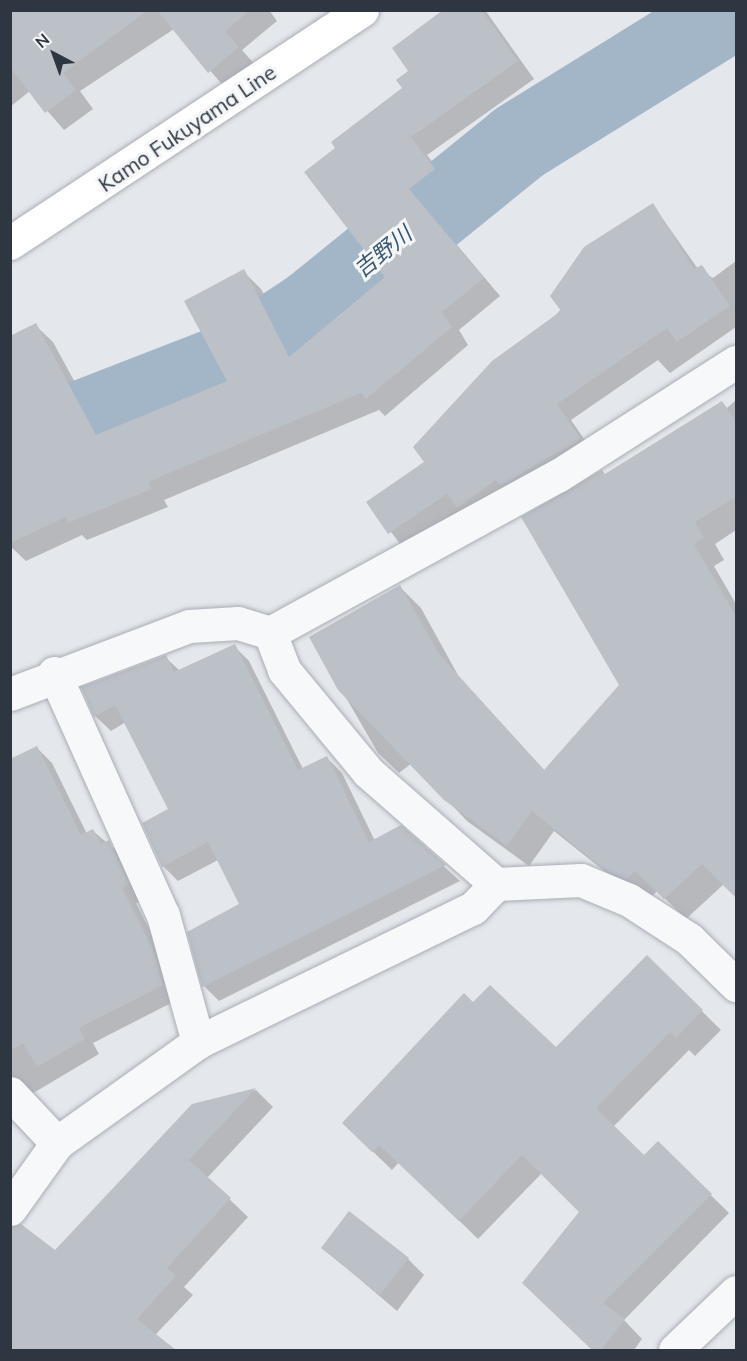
<!DOCTYPE html>
<meta charset="utf-8">
<style>
body{margin:0}
#map{position:relative;width:747px;height:1361px;overflow:hidden;background:#e4e7eb;font-family:Mulish,"Noto Sans JP",sans-serif}
div>[style]{position:absolute}
.shadow>*{inset:0;background:#0003}
.river>*{height:81px;margin:-40.5px;padding:0 40.5px;transform-origin:40.5px;border-radius:40.5px;background:#a3b6c7}
.building>*{inset:0;background:#bcc0c7}
.roads{filter:drop-shadow(0 0 2px #a9aeb5) drop-shadow(0 0 2px #a9aeb5)}
.minor>*{height:33px;margin:-16.5px;padding:0 16.5px;transform-origin:16.5px;border-radius:16.5px;background:#f6f8f9}
.major>*{height:33px;margin:-16.5px;padding:0 16.5px;transform-origin:16.5px;border-radius:16.5px;background:#fff}
span{translate:-50% -50%;white-space:nowrap;text-align:center;line-height:1.15;-webkit-text-stroke:6px #f4f6f8;paint-order:stroke}
.street-label{font-size:21px;color:#2d3641}
.water-label{font-size:22px;color:#3b5672;font-style:italic}
.frame{position:absolute;inset:0;border:12px solid #2d3641;pointer-events:none}
.north{position:absolute;left:24px;top:24px;width:60px;height:60px;-webkit-text-stroke:4px #f4f6f8;paint-order:stroke;rotate:319deg;font-size:16px;font-weight:700;line-height:24px;text-align:center;color:#2d3641}
.north::after{content:'';display:block;margin:auto;width:21px;height:27px;background:#2d3641;clip-path:polygon(50% 0,100% 100%,50% 72%,0 100%)}
</style>
<div id="map">
<div class="shadow">
<div style="clip-path:polygon(269px 10px,277px 21px,242px 50px,256px 66px,227px 90px,174px 29px,80px 91px,93px 109px,64px 130px,30px 91px,10px 107px,13px 10px)"></div>
<div style="clip-path:polygon(446px 10px,485px 10px,534px 79px,427px 155px,451px 187px,425px 207px,500px 296px,459px 330px,468px 345px,385px 416px,379px 410px,164px 500px,168px 507px,87px 540px,82px 535px,26px 561px,10px 546px,10px 336px,35px 325px,53px 342px,103px 434px,229px 381px,243px 271px,261px 289px,295px 354px,387px 277px,337px 149px,404px 89px)"></div>
<div style="clip-path:polygon(653px 205px,698px 269px,713px 278px,736px 261px,736px 327px,670px 373px,658px 360px,571px 420px,595px 455px,473px 522px,461px 510px,404px 549px,368px 502px,426px 462px)"></div>
<div style="clip-path:polygon(736px 400px,736px 530px,715px 544px,724px 560px,714px 566px,736px 604px,736px 896px,724px 884px,686px 919px,657px 891px,649px 899px,628px 890px,554px 831px,529px 866px,467px 821px,412px 763px,399px 773px,378px 753px,311px 637px,400px 587px,421px 608px,459px 677px,545px 771px,621px 685px,606px 475px,722px 403px,727px 408px)"></div>
<div style="clip-path:polygon(234px 646px,249px 661px,303px 769px,327px 758px,342px 773px,375px 841px,400px 827px,460px 881px,219px 1001px,204px 986px,241px 905px,218px 860px,178px 881px,163px 866px,170px 810px,126px 722px,111px 731px,95px 716px,165px 657px,180px 671px)"></div>
<div style="clip-path:polygon(37px 748px,52px 763px,87px 834px,93px 831px,124px 857px,143px 900px,136px 903px,167px 964px,177px 1000px,93px 1043px,99px 1054px,35px 1092px,10px 1097px,10px 760px)"></div>
<div style="clip-path:polygon(647px 957px,721px 1030px,695px 1056px,689px 1050px,613px 1127px,644px 1157px,658px 1143px,729px 1213px,624px 1320px,642px 1339px,634px 1350px,593px 1350px,524px 1283px,581px 1212px,542px 1173px,478px 1239px,399px 1162px,392px 1170px,363px 1142px,473px 1004px,556px 1049px)"></div>
<div style="clip-path:polygon(256px 1090px,273px 1107px,207px 1178px,248px 1217px,184px 1287px,193px 1295px,141px 1350px,122px 1350px,106px 1338px,97px 1350px,10px 1350px,10px 1252px,55px 1252px,193px 1106px)"></div>
<div style="clip-path:polygon(323px 1248px,408px 1259px,424px 1275px,397px 1311px)"></div>
</div>
<div class="river">
<div style="left:10px;top:448px;width:240px;rotate:-21.2deg"></div>
<div style="left:234px;top:361px;width:94px;rotate:-33.7deg"></div>
<div style="left:312px;top:309px;width:265px;rotate:-39deg"></div>
<div style="left:518px;top:142px;width:251px;rotate:-31.8deg"></div>
</div>
<div class="building">
<div style="clip-path:polygon(10px 10px,148px 10px,63px 73px,76px 90px,45px 113px,10px 67px)"></div>
<div style="clip-path:polygon(157px 10px,250px 10px,225px 31px,239px 47px,208px 73px)"></div>
<div style="clip-path:polygon(443px 10px,482px 10px,518px 61px,411px 137px,435px 169px,409px 189px,484px 278px,442px 312px,452px 327px,366px 399px,361px 393px,148px 482px,152px 489px,68px 523px,66px 517px,10px 543px,10px 336px,36px 323px,96px 435px,227px 381px,184px 301px,244px 269px,289px 357px,385px 277px,304px 172px,335px 148px,331px 142px,402px 88px,396px 80px,408px 71px,392px 48px)"></div>
<div style="clip-path:polygon(653px 203px,694px 269px,702px 265px,730px 306px,677px 342px,667px 328px,557px 404px,581px 439px,501px 485px,496px 480px,457px 508px,447px 494px,388px 534px,366px 502px,424px 462px,413px 447px,492px 361px,561px 311px,550px 296px,584px 247px)"></div>
<div style="clip-path:polygon(722px 401px,736px 422px,736px 497px,695px 522px,704px 538px,694px 544px,736px 616px,736px 898px,702px 864px,664px 899px,635px 871px,627px 879px,605px 870px,532px 811px,507px 846px,444px 800px,338px 690px,309px 637px,400px 585px,439px 654px,544px 770px,619px 685px,521px 517px,602px 470px,605px 474px)"></div>
<div style="clip-path:polygon(235px 644px,298px 770px,327px 756px,369px 842px,401px 825px,446px 865px,202px 987px,187px 932px,239px 904px,208px 842px,162px 867px,142px 823px,168px 809px,115px 705px,94px 717px,81px 687px,166px 655px,174px 672px)"></div>
<div style="clip-path:polygon(37px 746px,81px 835px,93px 829px,101px 844px,109px 840px,129px 884px,122px 888px,152px 947px,163px 985px,79px 1028px,85px 1039px,37px 1067px,23px 1043px,10px 1050px,10px 759px)"></div>
<div style="clip-path:polygon(647px 955px,703px 1010px,676px 1038px,670px 1032px,596px 1108px,644px 1155px,658px 1141px,712px 1194px,603px 1303px,625px 1319px,601px 1350px,592px 1350px,522px 1283px,579px 1212px,522px 1155px,459px 1221px,379px 1145px,372px 1152px,342px 1123px,464px 993px,473px 1002px,490px 985px,556px 1047px)"></div>
<div style="clip-path:polygon(256px 1088px,189px 1160px,231px 1198px,167px 1268px,176px 1276px,137px 1319px,176px 1350px,10px 1350px,10px 1227px,21px 1224px,55px 1250px,192px 1104px)"></div>
<div style="clip-path:polygon(349px 1211px,409px 1258px,380px 1295px,321px 1248px)"></div>
</div>
<div class="roads">
<div class="minor">
<div style="left:270px;top:633px;width:40px;rotate:69deg"></div>
<div style="left:284px;top:670px;width:132px;rotate:50.5deg"></div>
<div style="left:368px;top:772px;width:170px;rotate:41.2deg"></div>
<div style="left:54px;top:673px;width:265px;rotate:65.8deg"></div>
<div style="left:163px;top:915px;width:132px;rotate:74.6deg"></div>
<div style="left:10px;top:694px;width:191px;rotate:-20.8deg"></div>
<div style="left:189px;top:626px;width:49px;rotate:-3.5deg"></div>
<div style="left:238px;top:623px;width:34px;rotate:17deg"></div>
<div style="left:270px;top:633px;width:329px;rotate:-28.7deg"></div>
<div style="left:559px;top:475px;width:210px;rotate:-32.6deg"></div>
<div style="left:10px;top:1093px;width:69px;rotate:46.8deg"></div>
<div style="left:10px;top:1209px;width:81px;rotate:-54.5deg"></div>
<div style="left:57px;top:1143px;width:173px;rotate:-35.6deg"></div>
<div style="left:198px;top:1042px;width:306px;rotate:-26deg"></div>
<div style="left:473px;top:908px;width:33px;rotate:-46deg"></div>
<div style="left:496px;top:884px;width:85px;rotate:-2.7deg"></div>
<div style="left:581px;top:880px;width:52px;rotate:22.6deg"></div>
<div style="left:629px;top:900px;width:72px;rotate:33deg"></div>
<div style="left:689px;top:939px;width:66px;rotate:44.4deg"></div>
<div style="left:675px;top:1350px;width:84px;rotate:-43.6deg"></div>
</div>
<div class="major">
<div style="left:10px;top:243px;width:422px;rotate:-33.5deg"></div>
</div>
</div>
<div class="street-label">
<span style="left:187px;top:128px;rotate:-34deg">Kamo Fukuyama Line</span>
</div>
<div class="water-label">
<span style="left:383px;top:252px;rotate:-39deg">吉野川</span>
</div>
<div class="frame"></div>
<div class="north">N</div>
</div>
